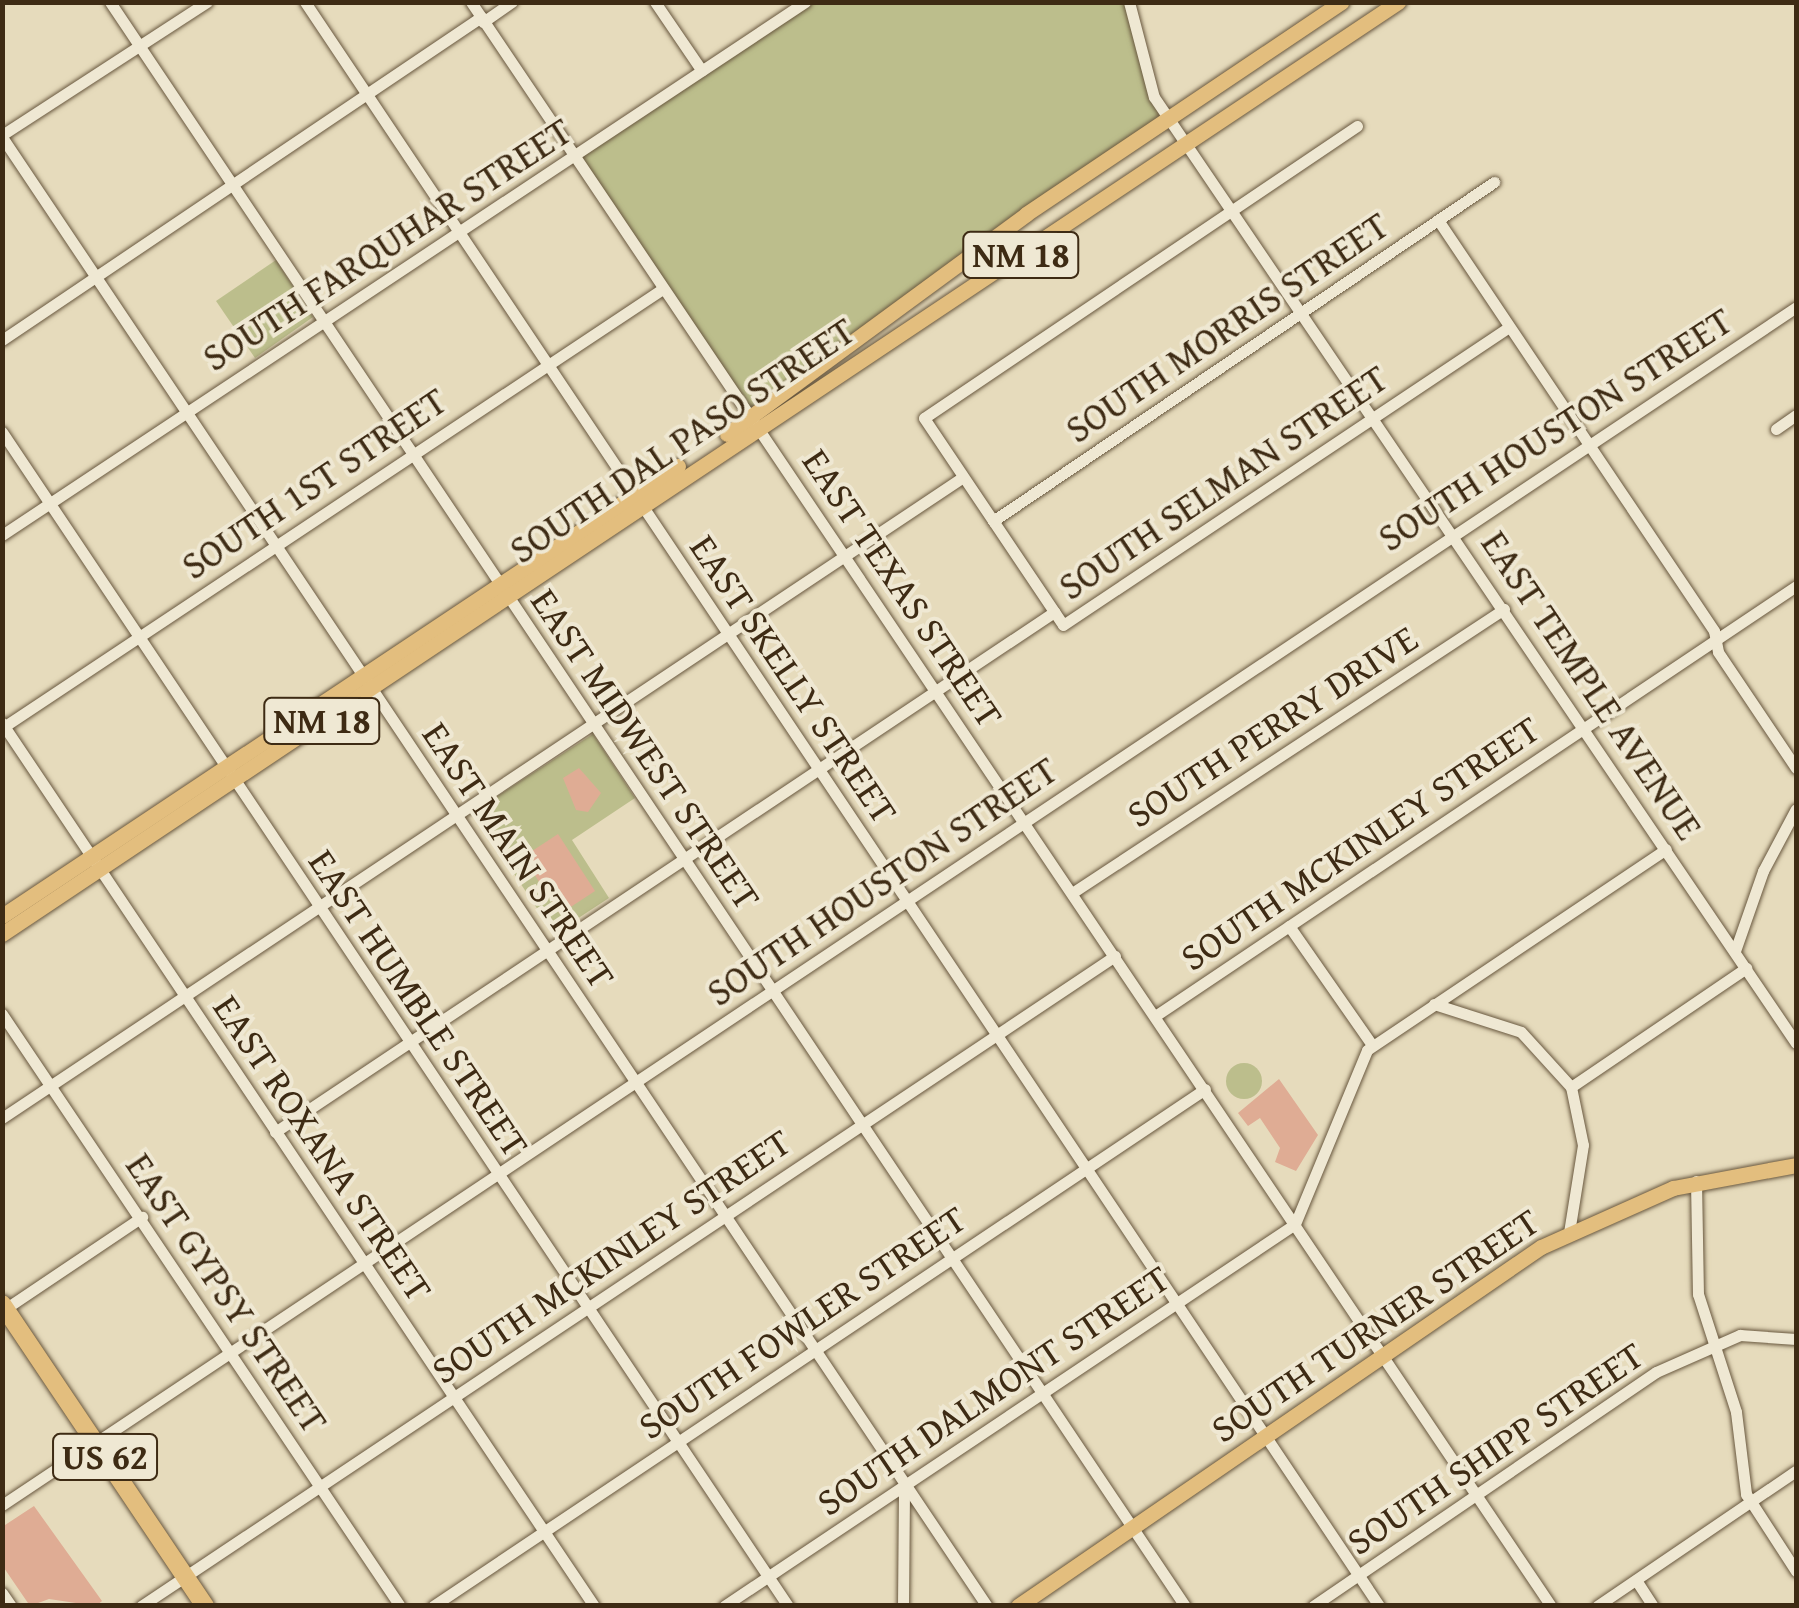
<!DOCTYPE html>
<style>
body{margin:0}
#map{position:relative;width:1799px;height:1608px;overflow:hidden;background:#e6dbbc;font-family:"Gentium Book Plus",serif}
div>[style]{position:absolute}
.green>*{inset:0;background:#bcbe8c}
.round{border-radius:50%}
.building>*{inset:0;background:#dfac94}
.roads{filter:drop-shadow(0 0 2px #68573e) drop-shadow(0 0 2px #68573e)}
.minor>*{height:11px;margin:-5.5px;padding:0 5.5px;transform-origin:5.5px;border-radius:5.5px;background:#efe8d3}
.major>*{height:15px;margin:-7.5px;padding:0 7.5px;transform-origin:7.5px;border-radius:7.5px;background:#e3be7e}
.highway>*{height:18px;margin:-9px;padding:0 9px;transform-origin:9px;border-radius:9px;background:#e3be7e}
span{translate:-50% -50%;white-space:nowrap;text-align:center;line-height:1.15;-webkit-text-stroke:8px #efe8d3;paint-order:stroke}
.shield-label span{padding:2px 8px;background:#efe8d3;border:2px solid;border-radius:8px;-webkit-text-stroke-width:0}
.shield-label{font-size:35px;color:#3e2b14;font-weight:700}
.street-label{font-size:38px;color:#3e2b14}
.frame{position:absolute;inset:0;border:5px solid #3e2b14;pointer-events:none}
</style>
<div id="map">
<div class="green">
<div style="clip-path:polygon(805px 3px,1129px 3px,1140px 60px,1169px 119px,752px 417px,572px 158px)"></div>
<div style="clip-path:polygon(276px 260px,313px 317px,255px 358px,216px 301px)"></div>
<div style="clip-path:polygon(593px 734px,635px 798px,572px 840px,609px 898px,554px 934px,473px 812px)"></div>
<div class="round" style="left:1226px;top:1063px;width:36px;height:36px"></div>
</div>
<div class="building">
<div style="clip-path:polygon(579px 768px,601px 793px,588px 812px,576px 810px,563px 778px)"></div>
<div style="clip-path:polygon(558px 834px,595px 891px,560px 914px,523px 857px)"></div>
<div style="clip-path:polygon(1279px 1079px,1318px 1135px,1296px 1171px,1275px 1162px,1280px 1148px,1260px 1118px,1248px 1126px,1238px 1113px)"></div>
<div style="clip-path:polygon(34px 1506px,102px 1601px,96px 1606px,49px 1599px,30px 1606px,2px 1565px,2px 1527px)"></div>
</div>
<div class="roads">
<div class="minor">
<div style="left:110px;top:2px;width:1931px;rotate:56.17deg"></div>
<div style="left:305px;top:2px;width:1930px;rotate:56.19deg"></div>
<div style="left:471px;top:2px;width:1934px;rotate:56.05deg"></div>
<div style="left:655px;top:2px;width:83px;rotate:55.7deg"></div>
<div style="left:1129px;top:2px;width:98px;rotate:75.3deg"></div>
<div style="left:1154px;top:97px;width:1143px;rotate:55.84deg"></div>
<div style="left:483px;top:22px;width:35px;rotate:-35deg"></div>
<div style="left:1357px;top:126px;width:522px;rotate:146.01deg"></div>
<div style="left:924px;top:418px;width:249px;rotate:56.1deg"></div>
<div style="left:1063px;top:625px;width:536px;rotate:-33.75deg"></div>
<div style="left:2px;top:135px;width:244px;rotate:-33deg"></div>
<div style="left:2px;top:137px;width:1769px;rotate:56.16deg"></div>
<div style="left:1438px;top:220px;width:495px;rotate:56.1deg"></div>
<div style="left:1714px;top:631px;width:21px;rotate:79deg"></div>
<div style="left:1718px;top:652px;width:140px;rotate:56.1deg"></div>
<div style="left:2px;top:340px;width:578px;rotate:-33.99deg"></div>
<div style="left:1776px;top:429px;width:24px;rotate:-35deg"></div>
<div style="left:2px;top:432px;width:1413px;rotate:56.2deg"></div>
<div style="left:993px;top:521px;width:605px;rotate:-34.08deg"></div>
<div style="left:2px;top:535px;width:964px;rotate:-33.57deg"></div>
<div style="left:2px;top:723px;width:1063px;rotate:56.16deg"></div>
<div style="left:2px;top:728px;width:791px;rotate:-33.61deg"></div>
<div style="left:1072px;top:893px;width:517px;rotate:-33.32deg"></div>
<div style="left:1289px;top:926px;width:145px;rotate:55.1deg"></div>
<div style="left:1735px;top:951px;width:85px;rotate:-70.7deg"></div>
<div style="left:1763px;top:871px;width:70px;rotate:-62deg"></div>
<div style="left:1434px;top:1004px;width:91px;rotate:17.8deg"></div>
<div style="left:1521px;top:1032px;width:74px;rotate:47.7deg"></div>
<div style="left:1571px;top:1087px;width:59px;rotate:78.3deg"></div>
<div style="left:1583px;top:1145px;width:88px;rotate:99.1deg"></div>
<div style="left:2px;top:1014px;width:713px;rotate:56.09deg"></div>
<div style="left:1155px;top:1016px;width:772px;rotate:-33.85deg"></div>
<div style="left:1571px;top:1087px;width:212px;rotate:-34.2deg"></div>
<div style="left:2px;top:1118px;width:1155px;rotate:-33.7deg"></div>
<div style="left:275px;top:1132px;width:937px;rotate:-33.72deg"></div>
<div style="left:1696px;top:1181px;width:113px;rotate:89deg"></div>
<div style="left:1698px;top:1294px;width:124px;rotate:72.1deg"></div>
<div style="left:1736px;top:1412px;width:83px;rotate:83deg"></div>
<div style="left:1746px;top:1494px;width:92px;rotate:57deg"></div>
<div style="left:2px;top:1311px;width:169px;rotate:-33.9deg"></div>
<div style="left:2px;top:1505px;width:2157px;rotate:-33.73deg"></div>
<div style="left:1636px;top:1580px;width:31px;rotate:57deg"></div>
<div style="left:2px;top:1593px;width:16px;rotate:55deg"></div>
<div style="left:141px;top:1606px;width:1171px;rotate:-33.72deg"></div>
<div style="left:433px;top:1606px;width:929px;rotate:-33.81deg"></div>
<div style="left:724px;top:1606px;width:687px;rotate:-33.78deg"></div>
<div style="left:1295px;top:1224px;width:188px;rotate:-67.5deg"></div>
<div style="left:1367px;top:1050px;width:360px;rotate:-33.9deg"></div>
<div style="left:903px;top:1606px;width:121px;rotate:-89.5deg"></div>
<div style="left:1313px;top:1606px;width:415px;rotate:-34.3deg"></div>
<div style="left:1656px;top:1372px;width:92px;rotate:-23.8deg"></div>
<div style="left:1740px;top:1335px;width:56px;rotate:4.1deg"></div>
<div style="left:1597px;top:1606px;width:240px;rotate:-34.2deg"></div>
</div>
<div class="major">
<div style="left:727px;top:434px;width:371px;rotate:-36.3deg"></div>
<div style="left:1026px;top:214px;width:380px;rotate:-33.9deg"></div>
<div style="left:2px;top:916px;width:812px;rotate:-33.65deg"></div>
<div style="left:2px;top:934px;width:1679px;rotate:-33.73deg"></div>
<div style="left:1018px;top:1606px;width:634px;rotate:-34.47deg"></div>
<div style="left:1541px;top:1247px;width:145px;rotate:-24.1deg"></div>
<div style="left:1673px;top:1188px;width:125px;rotate:-10.6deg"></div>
</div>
<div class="highway">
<div style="left:2px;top:1304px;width:364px;rotate:56.1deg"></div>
</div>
</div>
<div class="shield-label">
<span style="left:1021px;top:255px">NM 18</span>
<span style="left:322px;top:721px">NM 18</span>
<span style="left:105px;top:1457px">US 62</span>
</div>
<div class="street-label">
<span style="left:387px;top:244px;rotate:-33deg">SOUTH FARQUHAR STREET</span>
<span style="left:1227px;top:327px;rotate:-34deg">SOUTH MORRIS STREET</span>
<span style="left:1555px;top:429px;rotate:-33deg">SOUTH HOUSTON STREET</span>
<span style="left:682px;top:440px;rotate:-34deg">SOUTH DAL PASO STREET</span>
<span style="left:1223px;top:482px;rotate:-34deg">SOUTH SELMAN STREET</span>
<span style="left:314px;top:483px;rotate:-34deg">SOUTH 1ST STREET</span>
<span style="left:903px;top:588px;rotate:56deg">EAST TEXAS STREET</span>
<span style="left:794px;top:679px;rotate:56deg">EAST SKELLY STREET</span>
<span style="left:1592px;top:685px;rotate:56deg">EAST TEMPLE AVENUE</span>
<span style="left:1272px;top:726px;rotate:-33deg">SOUTH PERRY DRIVE</span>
<span style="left:646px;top:749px;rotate:56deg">EAST MIDWEST STREET</span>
<span style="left:1360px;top:843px;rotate:-34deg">SOUTH MCKINLEY STREET</span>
<span style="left:519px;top:855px;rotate:56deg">EAST MAIN STREET</span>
<span style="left:882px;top:881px;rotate:-34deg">SOUTH HOUSTON STREET</span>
<span style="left:419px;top:1003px;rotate:56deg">EAST HUMBLE STREET</span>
<span style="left:323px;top:1148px;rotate:56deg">EAST ROXANA STREET</span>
<span style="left:611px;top:1256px;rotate:-34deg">SOUTH MCKINLEY STREET</span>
<span style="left:227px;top:1293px;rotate:56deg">EAST GYPSY STREET</span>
<span style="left:802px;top:1322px;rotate:-34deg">SOUTH FOWLER STREET</span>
<span style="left:1375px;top:1325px;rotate:-34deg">SOUTH TURNER STREET</span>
<span style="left:993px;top:1390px;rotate:-34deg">SOUTH DALMONT STREET</span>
<span style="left:1495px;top:1448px;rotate:-34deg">SOUTH SHIPP STREET</span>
</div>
<div class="frame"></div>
</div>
